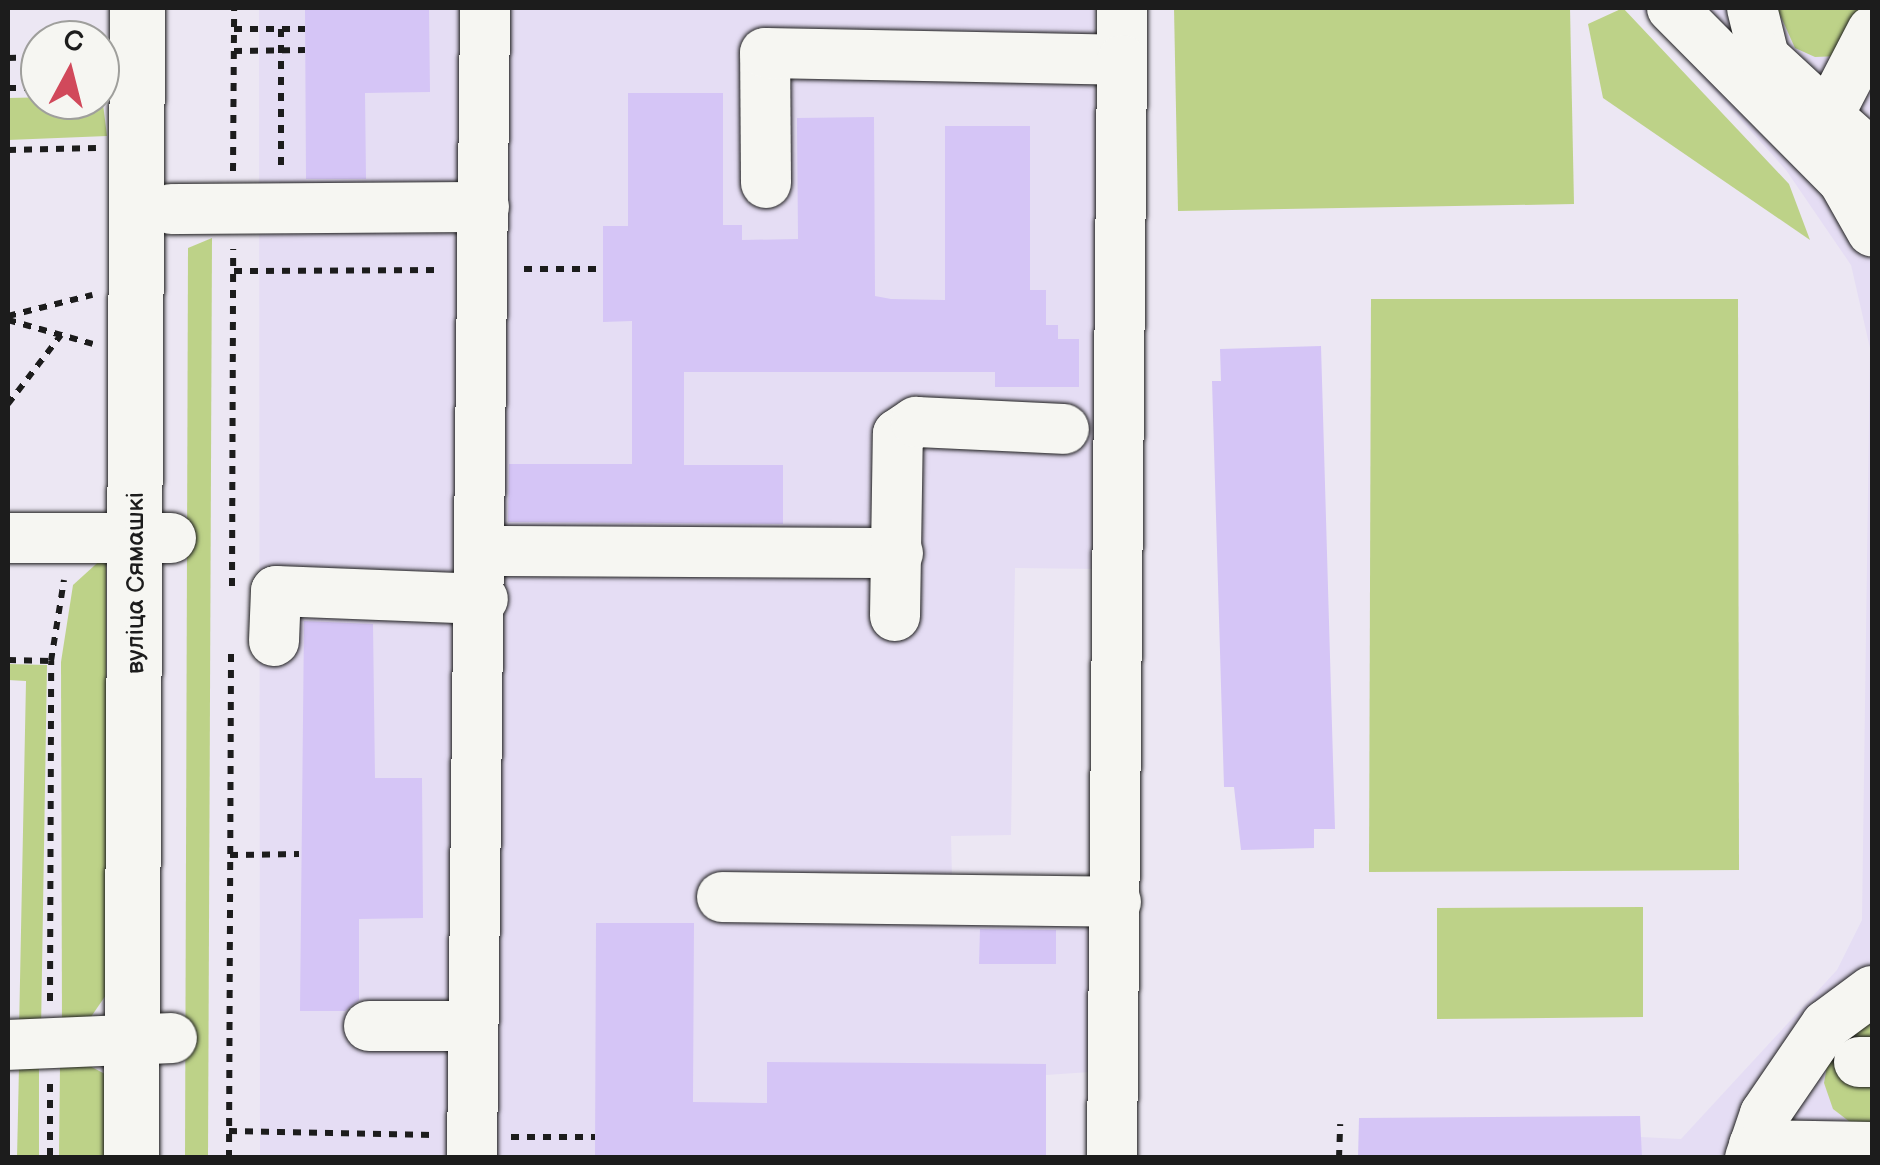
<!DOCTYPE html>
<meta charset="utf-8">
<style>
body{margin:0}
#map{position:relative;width:1880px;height:1165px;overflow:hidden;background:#ece7f3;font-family:"Balsamiq Sans",sans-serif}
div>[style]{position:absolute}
.built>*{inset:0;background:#e5ddf4}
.green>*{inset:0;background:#bdd288}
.building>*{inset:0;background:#d5c5f6}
.path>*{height:6px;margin-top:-3px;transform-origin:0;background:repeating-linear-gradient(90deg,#1c1c1c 0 8px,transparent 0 16px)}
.roads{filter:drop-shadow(0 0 2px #1c1c1c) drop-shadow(0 0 2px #1c1c1c)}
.minor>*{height:50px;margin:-25px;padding:0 25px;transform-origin:25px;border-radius:25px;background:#f6f6f2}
.major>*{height:55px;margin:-27.5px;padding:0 27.5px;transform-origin:27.5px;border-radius:27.5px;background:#f6f6f2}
span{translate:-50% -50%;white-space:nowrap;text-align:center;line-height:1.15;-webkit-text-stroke:10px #f6f6f2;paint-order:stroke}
.street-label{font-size:25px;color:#1c1c1c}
.frame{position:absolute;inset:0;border:10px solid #1c1c1c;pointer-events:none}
.north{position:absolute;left:20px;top:20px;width:100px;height:100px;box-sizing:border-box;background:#f6f6f2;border:2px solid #9f9f9c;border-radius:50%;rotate:7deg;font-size:28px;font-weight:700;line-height:40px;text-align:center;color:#1c1c1c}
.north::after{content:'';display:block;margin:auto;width:35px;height:45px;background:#d1495b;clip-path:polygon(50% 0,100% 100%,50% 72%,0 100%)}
</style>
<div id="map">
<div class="built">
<div style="clip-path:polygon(259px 8px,1095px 8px,1098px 569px,1015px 568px,1011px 835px,951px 836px,953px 918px,1092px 919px,1090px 1072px,1046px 1075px,1046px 1156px,1088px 1157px,260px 1157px)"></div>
<div style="clip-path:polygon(1640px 8px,1872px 8px,1872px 1157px,1641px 1157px,1641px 1137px,1681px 1139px,1837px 970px,1862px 920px,1870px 348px,1851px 265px,1786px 170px)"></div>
</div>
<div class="green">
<div style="clip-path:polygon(1174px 8px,1570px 8px,1574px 204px,1178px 211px)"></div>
<div style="clip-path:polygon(1623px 8px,1789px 184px,1810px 240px,1603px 98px,1588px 24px)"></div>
<div style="clip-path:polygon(1777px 8px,1872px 8px,1839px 56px,1815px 57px,1795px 48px)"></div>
<div style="clip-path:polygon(102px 96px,107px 136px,8px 140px,8px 98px)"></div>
<div style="clip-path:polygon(212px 238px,208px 1157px,185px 1158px,188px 248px)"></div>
<div style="clip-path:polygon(1371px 299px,1738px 299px,1739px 870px,1369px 872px)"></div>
<div style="clip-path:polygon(106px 555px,106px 995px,84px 1027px,62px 1028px,61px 662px,73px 585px)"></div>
<div style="clip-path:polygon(8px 664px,47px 665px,41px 1031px,19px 1031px,26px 681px,8px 680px)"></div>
<div style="clip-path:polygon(1643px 907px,1643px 1017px,1437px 1019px,1437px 908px)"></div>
<div style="clip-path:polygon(1872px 1016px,1872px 1123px,1850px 1122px,1833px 1109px,1824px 1083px,1829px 1055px)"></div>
<div style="clip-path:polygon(84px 1063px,105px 1074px,110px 1157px,59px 1158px,60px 1066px)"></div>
<div style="clip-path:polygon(39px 1065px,39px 1157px,17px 1158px,19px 1067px)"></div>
</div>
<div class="building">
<div style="clip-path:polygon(305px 8px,429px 8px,430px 92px,365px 93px,366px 179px,306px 179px)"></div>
<div style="clip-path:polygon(628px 93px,723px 93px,723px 225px,742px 225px,742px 240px,798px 239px,797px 118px,874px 117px,875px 296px,891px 299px,945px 300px,945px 126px,1030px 126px,1030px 290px,1046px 290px,1046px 325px,1058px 325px,1058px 339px,1079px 339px,1079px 387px,995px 387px,995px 372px,684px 372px,684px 465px,783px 465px,783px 524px,508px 522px,509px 464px,632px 464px,632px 321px,603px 322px,603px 226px,628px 226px)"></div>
<div style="clip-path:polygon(1321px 346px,1335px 829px,1314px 829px,1314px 848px,1241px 850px,1234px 787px,1224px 787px,1212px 381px,1221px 381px,1220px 349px)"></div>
<div style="clip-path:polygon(304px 621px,373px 624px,375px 778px,422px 778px,423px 918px,359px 919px,359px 1000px,345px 1011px,300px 1011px)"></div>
<div style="clip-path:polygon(596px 923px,694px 923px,693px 1102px,767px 1103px,767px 1062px,1046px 1064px,1046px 1158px,595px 1158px)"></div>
<div style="clip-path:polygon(980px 929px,1056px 930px,1056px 964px,979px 964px)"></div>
<div style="clip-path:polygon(1640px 1116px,1642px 1158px,1358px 1158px,1359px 1118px)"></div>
</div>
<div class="path">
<div style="left:234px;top:29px;width:71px"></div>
<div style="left:281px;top:29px;width:139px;rotate:90deg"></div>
<div style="left:234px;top:51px;width:71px;rotate:-0.8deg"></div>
<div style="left:8px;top:58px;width:32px;rotate:-2deg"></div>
<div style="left:8px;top:88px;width:32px"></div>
<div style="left:8px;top:150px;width:88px;rotate:-1.3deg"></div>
<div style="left:233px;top:171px;width:163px;rotate:-89.6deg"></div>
<div style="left:524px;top:269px;width:79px"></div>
<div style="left:234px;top:271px;width:207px;rotate:-0.3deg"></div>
<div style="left:8px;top:316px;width:87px;rotate:-14deg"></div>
<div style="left:8px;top:320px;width:88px;rotate:15.8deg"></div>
<div style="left:8px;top:404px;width:87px;rotate:-52.5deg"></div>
<div style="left:232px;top:586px;width:337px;rotate:-89.8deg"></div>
<div style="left:8px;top:660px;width:43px;rotate:1.3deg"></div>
<div style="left:230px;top:855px;width:69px;rotate:-0.8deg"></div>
<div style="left:50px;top:1001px;width:340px;rotate:-89.8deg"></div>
<div style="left:51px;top:661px;width:82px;rotate:-80.9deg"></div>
<div style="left:50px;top:1084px;width:74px;rotate:90deg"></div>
<div style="left:229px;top:1131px;width:205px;rotate:1.1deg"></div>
<div style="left:511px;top:1137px;width:84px"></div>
<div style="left:229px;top:1158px;width:509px;rotate:-89.77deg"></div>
<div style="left:1339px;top:1158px;width:34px;rotate:-88deg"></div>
</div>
<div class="roads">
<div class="minor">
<div style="left:1672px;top:8px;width:243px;rotate:45.2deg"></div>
<div style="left:1843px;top:180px;width:59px;rotate:60.4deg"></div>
<div style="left:1752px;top:8px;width:50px;rotate:76.2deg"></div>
<div style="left:1764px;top:57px;width:87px;rotate:42.7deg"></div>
<div style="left:1828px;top:116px;width:96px;rotate:-62.6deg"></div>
<div style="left:1811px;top:141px;width:30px;rotate:-56deg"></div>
<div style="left:1828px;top:116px;width:59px;rotate:41.6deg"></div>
<div style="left:766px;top:183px;width:130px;rotate:-90.4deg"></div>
<div style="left:765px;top:53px;width:357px;rotate:1.1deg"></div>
<div style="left:1122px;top:60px;width:52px;rotate:-90deg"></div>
<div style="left:171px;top:209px;width:313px;rotate:-0.4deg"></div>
<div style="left:8px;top:538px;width:163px"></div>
<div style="left:483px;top:551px;width:415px;rotate:0.3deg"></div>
<div style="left:895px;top:616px;width:182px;rotate:-89.1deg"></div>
<div style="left:898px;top:434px;width:22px;rotate:-34deg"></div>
<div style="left:916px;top:422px;width:148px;rotate:2.7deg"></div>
<div style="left:274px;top:641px;width:50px;rotate:-87.7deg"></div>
<div style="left:276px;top:591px;width:207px;rotate:2.2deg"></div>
<div style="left:722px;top:897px;width:394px;rotate:0.7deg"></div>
<div style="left:369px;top:1026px;width:104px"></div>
<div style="left:8px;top:1045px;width:164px;rotate:-2.4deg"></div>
<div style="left:1859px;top:1062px;width:13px"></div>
<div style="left:1754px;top:1145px;width:118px;rotate:1deg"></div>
<div style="left:472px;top:1158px;width:1150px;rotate:-89.35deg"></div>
<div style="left:1112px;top:1158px;width:1098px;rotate:-89.48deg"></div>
<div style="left:1750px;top:1158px;width:46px;rotate:-71.2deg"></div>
<div style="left:1765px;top:1114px;width:108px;rotate:-55.6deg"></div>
<div style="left:1826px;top:1025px;width:57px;rotate:-36.5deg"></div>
</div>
<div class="major">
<div style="left:131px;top:1158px;width:1150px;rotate:-89.7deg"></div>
</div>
</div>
<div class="street-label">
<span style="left:136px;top:583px;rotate:-90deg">вуліца Сямашкі</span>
</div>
<div class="frame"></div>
<div class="north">С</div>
</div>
